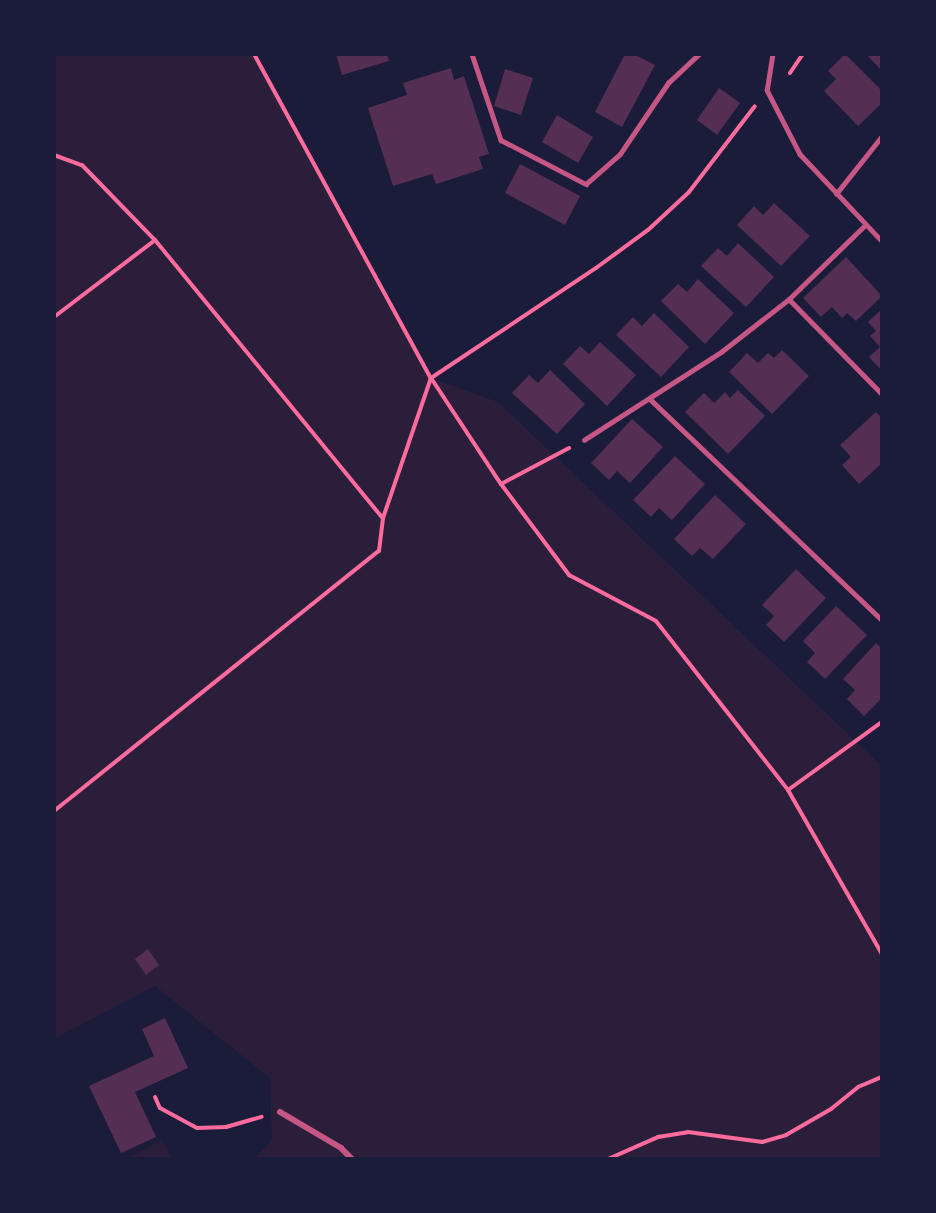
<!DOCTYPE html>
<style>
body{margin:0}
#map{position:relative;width:936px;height:1213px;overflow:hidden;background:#1b1b3a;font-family:"PT Sans",sans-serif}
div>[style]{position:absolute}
.green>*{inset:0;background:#2a1e3b}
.building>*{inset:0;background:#542f53}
.path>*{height:4px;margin:-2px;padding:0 2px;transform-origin:2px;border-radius:2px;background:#ff6b9d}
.service>*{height:4.5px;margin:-2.25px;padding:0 2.25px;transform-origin:2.25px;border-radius:2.25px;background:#c65784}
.minor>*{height:6px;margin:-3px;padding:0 3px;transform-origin:3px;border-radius:3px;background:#c65784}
span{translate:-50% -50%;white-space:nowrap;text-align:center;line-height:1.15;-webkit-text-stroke:4.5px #1b1b3a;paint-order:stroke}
.frame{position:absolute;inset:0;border:56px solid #1b1b3a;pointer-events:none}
</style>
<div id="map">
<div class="green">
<div style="clip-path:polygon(54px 54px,254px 54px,431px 378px,498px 402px,882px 766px,882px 1159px,254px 1159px,272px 1140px,270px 1078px,155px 986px,54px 1039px)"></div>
<div style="clip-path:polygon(162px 1140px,172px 1159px,125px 1159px)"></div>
</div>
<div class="building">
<div style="clip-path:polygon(336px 54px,387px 54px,389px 61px,342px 75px)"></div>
<div style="clip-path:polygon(625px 54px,633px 54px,655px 65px,622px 127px,595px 112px)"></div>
<div style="clip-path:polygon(845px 54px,882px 91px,882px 103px,858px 126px,824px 91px,836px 79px,828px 71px)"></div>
<div style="clip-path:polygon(866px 54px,882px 54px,882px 71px)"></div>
<div style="clip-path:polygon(451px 68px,454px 80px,464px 76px,489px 154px,479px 157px,483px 169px,436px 184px,432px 174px,393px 186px,368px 108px,407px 95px,403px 83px)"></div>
<div style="clip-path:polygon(505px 69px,533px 78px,521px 115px,494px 106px)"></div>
<div style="clip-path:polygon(719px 88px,740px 103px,717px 135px,697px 120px)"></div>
<div style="clip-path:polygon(557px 115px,593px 137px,578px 163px,542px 142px)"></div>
<div style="clip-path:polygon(520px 164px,580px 196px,565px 225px,505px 193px)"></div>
<div style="clip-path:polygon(774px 203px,810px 236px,781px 266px,737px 225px,754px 206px,763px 215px)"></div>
<div style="clip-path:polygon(738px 243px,774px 277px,746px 307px,701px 266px,718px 248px,727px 256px)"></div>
<div style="clip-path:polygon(846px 257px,882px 296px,856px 321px,847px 313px,842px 318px,832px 307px,821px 317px,803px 298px)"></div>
<div style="clip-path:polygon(698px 279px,734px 313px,705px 344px,661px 301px,678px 284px,687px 292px)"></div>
<div style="clip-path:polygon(882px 309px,882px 371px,869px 357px,880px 347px,870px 336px,876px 331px,868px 322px)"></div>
<div style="clip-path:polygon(654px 313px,689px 347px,661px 377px,616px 335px,633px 317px,642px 326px)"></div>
<div style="clip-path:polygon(600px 342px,636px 375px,607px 406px,563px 364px,580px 346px,589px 354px)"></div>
<div style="clip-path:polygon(782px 350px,809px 376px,772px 414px,729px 372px,747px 353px,758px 363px,768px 353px,774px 358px)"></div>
<div style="clip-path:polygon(550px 370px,585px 404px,557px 434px,512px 393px,529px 375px,538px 383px)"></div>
<div style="clip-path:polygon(738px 390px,765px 416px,728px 454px,685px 412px,704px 393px,714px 403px,725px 392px,730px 398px)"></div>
<div style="clip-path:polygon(876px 412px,882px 418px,882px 463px,859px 484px,842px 465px,851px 457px,840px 445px)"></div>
<div style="clip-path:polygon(632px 419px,663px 447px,630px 483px,617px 471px,609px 480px,591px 463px)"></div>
<div style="clip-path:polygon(675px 456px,705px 484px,672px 520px,659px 508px,651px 517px,633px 500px)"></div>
<div style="clip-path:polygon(715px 495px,746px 524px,713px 559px,700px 548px,692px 556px,674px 539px)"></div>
<div style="clip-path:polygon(796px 569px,826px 598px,784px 642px,766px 625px,774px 616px,762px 605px)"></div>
<div style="clip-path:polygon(836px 606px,867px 635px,825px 679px,807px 662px,815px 653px,803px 641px)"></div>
<div style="clip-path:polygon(876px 643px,882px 649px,882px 698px,864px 716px,847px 699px,855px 690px,843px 679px)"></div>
<div style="clip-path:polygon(148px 949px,159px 965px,146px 975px,135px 959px)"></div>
<div style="clip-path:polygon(165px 1018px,188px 1068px,135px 1092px,156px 1137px,121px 1153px,89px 1086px,154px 1056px,142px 1029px)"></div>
</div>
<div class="path">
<div style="left:254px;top:54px;width:369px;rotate:61.4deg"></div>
<div style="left:431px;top:378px;width:127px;rotate:56.6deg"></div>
<div style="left:501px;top:484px;width:114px;rotate:53.2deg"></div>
<div style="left:569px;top:575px;width:98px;rotate:27.9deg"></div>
<div style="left:656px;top:621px;width:214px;rotate:52deg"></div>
<div style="left:788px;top:790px;width:189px;rotate:60.2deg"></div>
<div style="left:790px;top:73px;width:23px;rotate:-56deg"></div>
<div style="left:54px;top:155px;width:30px;rotate:20deg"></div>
<div style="left:82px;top:165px;width:105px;rotate:45.8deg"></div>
<div style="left:155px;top:240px;width:358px;rotate:50.7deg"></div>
<div style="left:54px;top:317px;width:127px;rotate:-37.3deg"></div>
<div style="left:501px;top:484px;width:77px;rotate:-27.9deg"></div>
<div style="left:788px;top:790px;width:116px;rotate:-35.9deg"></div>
<div style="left:54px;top:811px;width:416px;rotate:-38.7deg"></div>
<div style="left:379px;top:551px;width:33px;rotate:-83deg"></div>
<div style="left:383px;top:518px;width:148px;rotate:-71.1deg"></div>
<div style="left:431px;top:378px;width:198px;rotate:-33.7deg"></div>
<div style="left:596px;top:268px;width:64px;rotate:-36.2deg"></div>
<div style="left:648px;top:230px;width:56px;rotate:-42.8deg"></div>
<div style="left:689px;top:192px;width:108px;rotate:-52.5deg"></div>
<div style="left:155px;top:1097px;width:12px;rotate:66deg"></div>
<div style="left:160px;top:1108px;width:42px;rotate:28.4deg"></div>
<div style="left:197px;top:1128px;width:29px;rotate:-2deg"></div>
<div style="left:226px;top:1127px;width:37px;rotate:-16deg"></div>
<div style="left:608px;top:1159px;width:55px;rotate:-23.7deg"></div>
<div style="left:658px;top:1137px;width:30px;rotate:-9deg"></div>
<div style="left:688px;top:1132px;width:75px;rotate:7.7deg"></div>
<div style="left:762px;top:1142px;width:25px;rotate:-16deg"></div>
<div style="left:786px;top:1135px;width:52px;rotate:-30deg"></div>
<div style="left:831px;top:1109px;width:35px;rotate:-39deg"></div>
<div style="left:858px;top:1087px;width:26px;rotate:-23deg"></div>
</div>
<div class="service">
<div style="left:472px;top:54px;width:91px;rotate:71.4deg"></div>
<div style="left:501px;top:140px;width:96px;rotate:27.4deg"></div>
<div style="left:586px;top:184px;width:45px;rotate:-41.4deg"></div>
<div style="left:620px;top:154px;width:86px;rotate:-55.9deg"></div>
<div style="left:668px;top:83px;width:42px;rotate:-43.1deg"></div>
<div style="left:773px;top:54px;width:36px;rotate:99deg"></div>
<div style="left:767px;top:90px;width:72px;rotate:62.7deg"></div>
<div style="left:800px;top:154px;width:120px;rotate:46.7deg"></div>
<div style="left:836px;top:194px;width:74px;rotate:-51.6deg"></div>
<div style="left:789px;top:299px;width:133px;rotate:45.6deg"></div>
<div style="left:650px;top:399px;width:320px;rotate:43.6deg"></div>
<div style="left:584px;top:440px;width:163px;rotate:-32.7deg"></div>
<div style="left:721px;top:352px;width:86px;rotate:-37.9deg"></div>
<div style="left:789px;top:299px;width:106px;rotate:-44.2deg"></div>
</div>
<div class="minor">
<div style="left:280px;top:1112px;width:71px;rotate:30.5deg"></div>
<div style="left:341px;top:1148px;width:16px;rotate:45deg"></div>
</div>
<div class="frame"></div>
</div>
